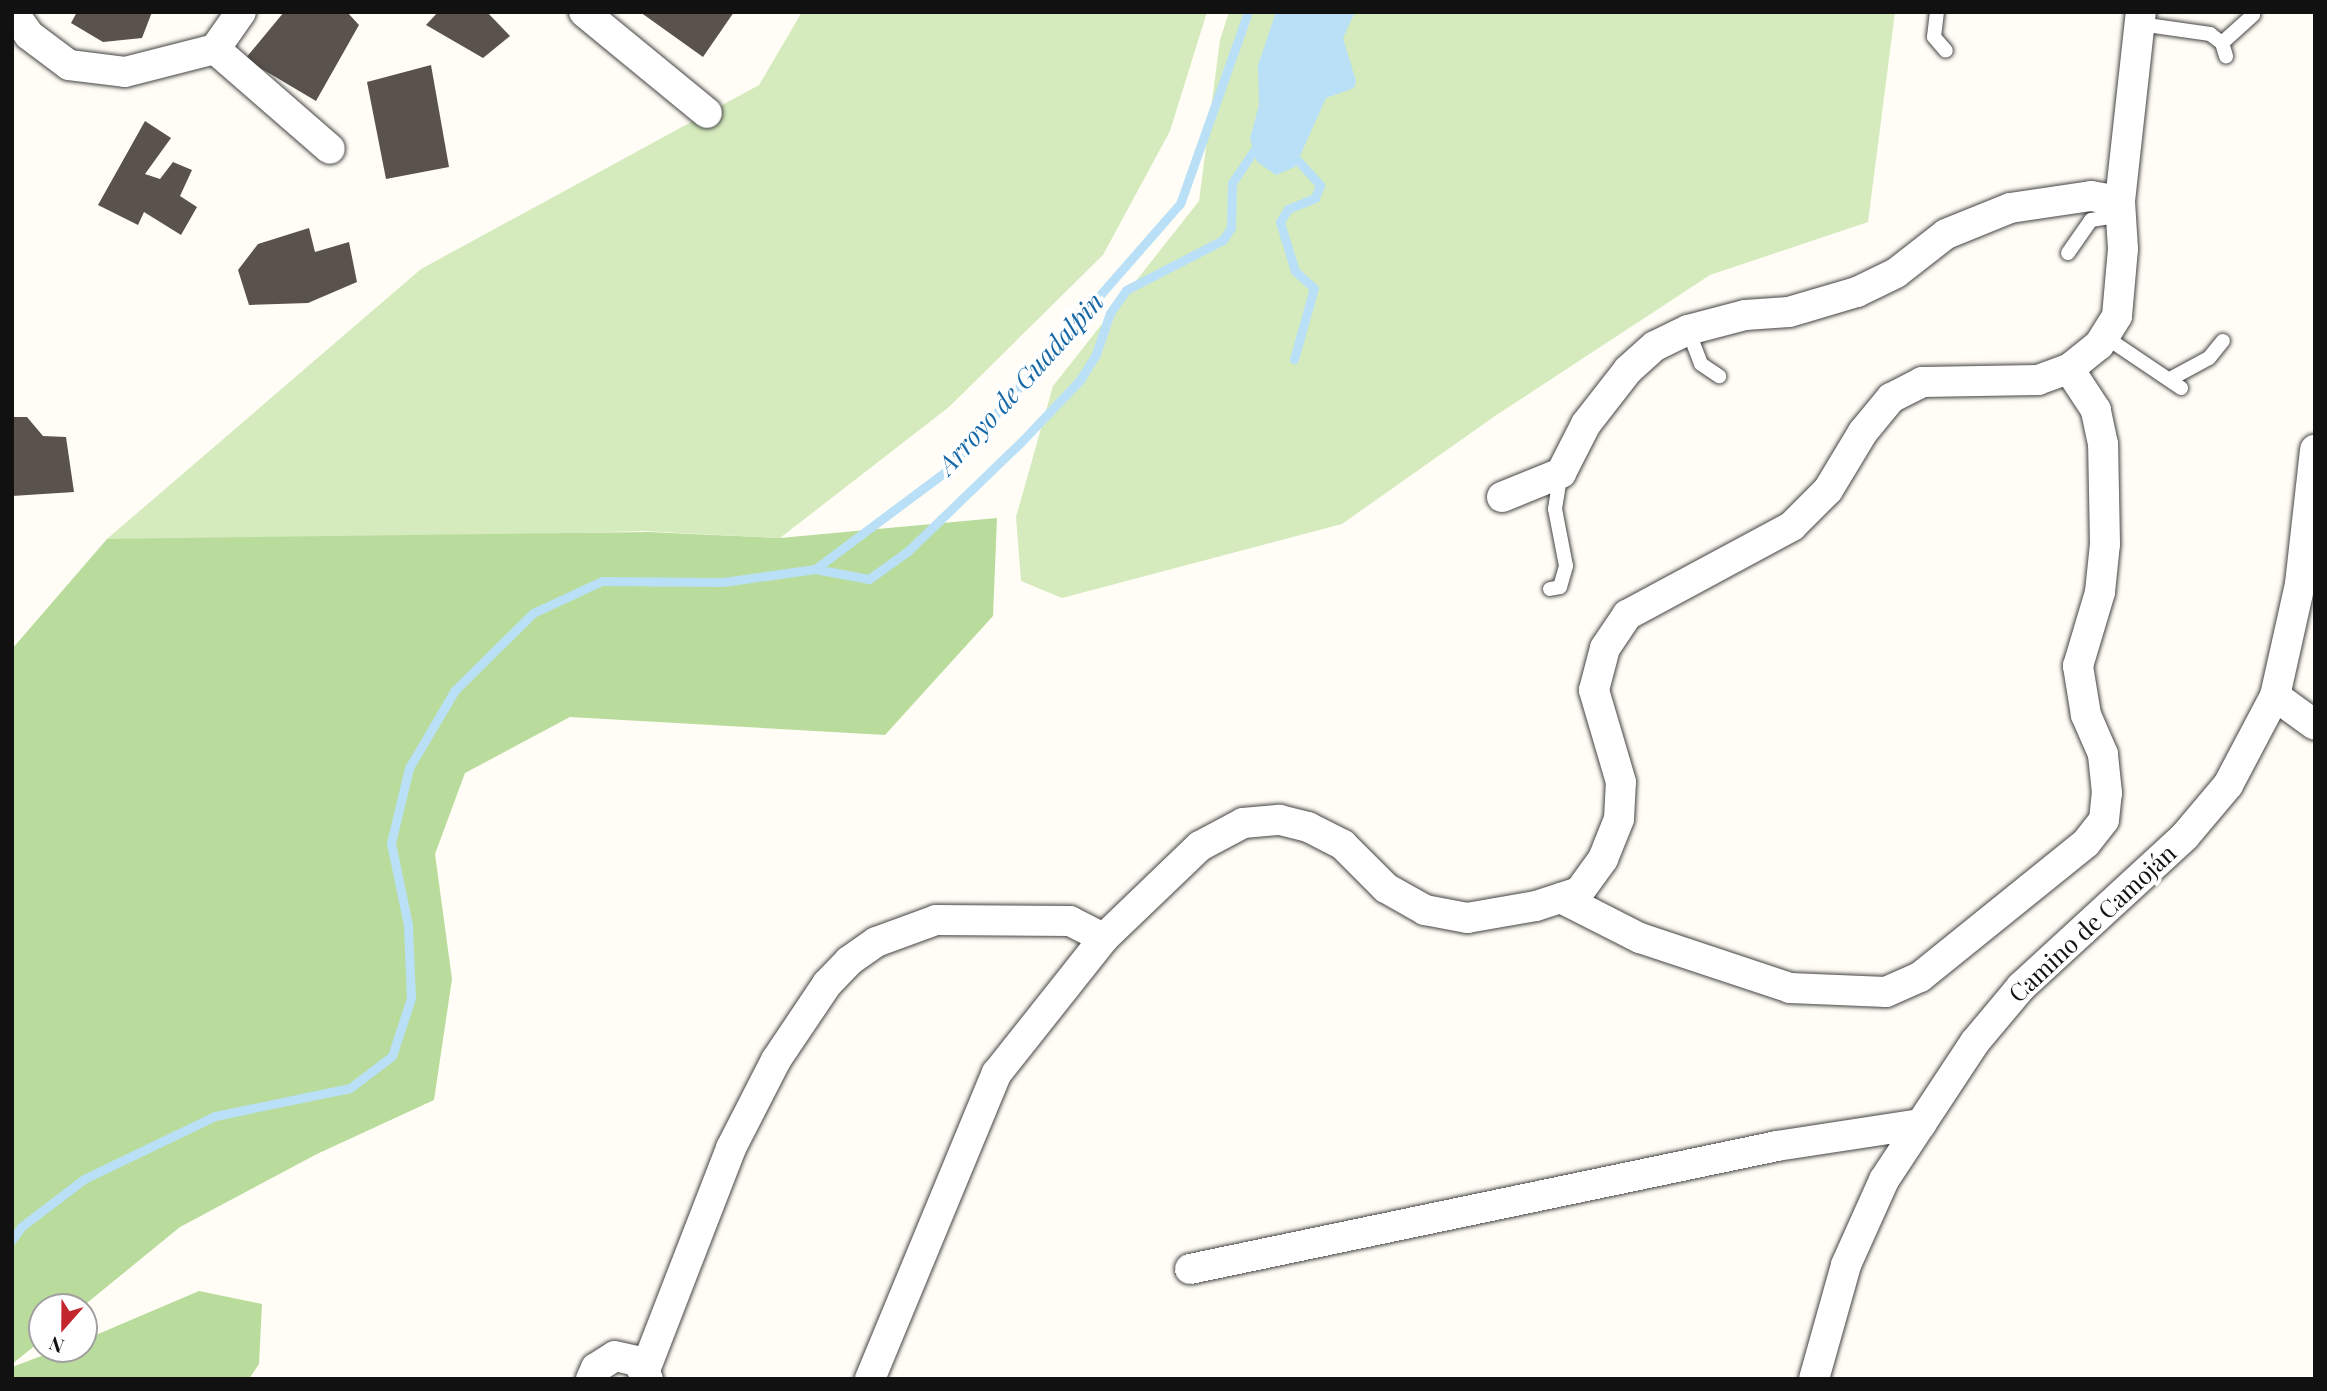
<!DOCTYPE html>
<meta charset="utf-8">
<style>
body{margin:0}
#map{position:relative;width:2327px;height:1391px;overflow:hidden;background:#fffdf5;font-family:"Playfair Display",serif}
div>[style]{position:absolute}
.green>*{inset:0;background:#d5ebbd}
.forest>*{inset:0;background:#b9dc9c}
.water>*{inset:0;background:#b9e0f7}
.stream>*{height:9px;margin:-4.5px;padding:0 4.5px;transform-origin:4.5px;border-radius:4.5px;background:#b9e0f7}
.building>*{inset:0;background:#5a524d}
.roads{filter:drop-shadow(0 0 2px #444) drop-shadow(0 0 2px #444)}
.lane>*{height:14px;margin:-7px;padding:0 7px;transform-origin:7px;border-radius:7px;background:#fff}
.street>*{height:30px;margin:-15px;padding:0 15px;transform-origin:15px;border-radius:15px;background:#fff}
span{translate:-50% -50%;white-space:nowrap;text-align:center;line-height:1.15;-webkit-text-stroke:7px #fff;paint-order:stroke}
.street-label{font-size:24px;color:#111}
.water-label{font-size:26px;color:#1768a6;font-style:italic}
.frame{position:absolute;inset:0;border:14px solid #111;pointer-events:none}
.north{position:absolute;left:28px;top:1293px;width:70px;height:70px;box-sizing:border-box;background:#fff;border:2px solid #a0a0a0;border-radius:50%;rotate:201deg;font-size:19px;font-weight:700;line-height:28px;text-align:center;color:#111}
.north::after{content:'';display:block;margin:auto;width:24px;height:32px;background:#c4262e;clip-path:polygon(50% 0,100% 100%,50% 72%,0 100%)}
</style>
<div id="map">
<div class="green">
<div style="clip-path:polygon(802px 12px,1207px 12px,1170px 131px,1103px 255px,949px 407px,780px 538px,642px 531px,370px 539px,107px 539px,421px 269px,759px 85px)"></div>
<div style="clip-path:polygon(1229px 12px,1895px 12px,1868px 222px,1710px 275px,1495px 416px,1342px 524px,1062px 598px,1021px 581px,1016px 517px,1053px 386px,1199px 201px,1220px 40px)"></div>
</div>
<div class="forest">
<div style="clip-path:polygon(997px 518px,993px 616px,885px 735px,570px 717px,465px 773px,435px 854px,452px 979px,434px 1100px,317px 1154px,180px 1227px,82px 1307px,42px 1307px,42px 1340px,12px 1364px,12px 649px,107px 539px,649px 532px,780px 538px)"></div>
<div style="clip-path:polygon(199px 1291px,262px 1304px,259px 1364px,249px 1379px,12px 1379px,12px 1367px,60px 1349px,84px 1349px,84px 1340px)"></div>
</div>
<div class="water">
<div style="clip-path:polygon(1276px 12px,1355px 12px,1343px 38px,1356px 81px,1354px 88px,1326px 98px,1295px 167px,1276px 175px,1257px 162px,1250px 138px,1259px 105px,1258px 65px)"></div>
</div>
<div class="stream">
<div style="left:1290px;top:152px;width:45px;rotate:47.7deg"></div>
<div style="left:1320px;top:185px;width:14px;rotate:111deg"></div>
<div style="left:1315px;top:198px;width:29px;rotate:158deg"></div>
<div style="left:1288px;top:209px;width:15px;rotate:122deg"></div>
<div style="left:1280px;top:222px;width:51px;rotate:73deg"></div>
<div style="left:1295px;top:271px;width:25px;rotate:42deg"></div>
<div style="left:1314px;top:288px;width:74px;rotate:105.7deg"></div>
<div style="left:815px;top:569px;width:55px;rotate:10.5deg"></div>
<div style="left:869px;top:579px;width:48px;rotate:-35.7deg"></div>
<div style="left:908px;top:551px;width:157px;rotate:-44deg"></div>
<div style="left:1021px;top:442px;width:86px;rotate:-46.4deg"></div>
<div style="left:1080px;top:380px;width:31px;rotate:-58deg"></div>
<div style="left:1096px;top:354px;width:43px;rotate:-71.1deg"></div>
<div style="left:1110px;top:313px;width:28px;rotate:-55deg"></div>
<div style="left:1126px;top:290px;width:109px;rotate:-27.3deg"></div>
<div style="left:1223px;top:240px;width:15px;rotate:-58deg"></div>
<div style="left:1231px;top:227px;width:44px;rotate:-88.7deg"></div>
<div style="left:1232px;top:183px;width:48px;rotate:-56deg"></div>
<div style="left:12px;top:1240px;width:16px;rotate:-55deg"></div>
<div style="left:21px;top:1227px;width:79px;rotate:-37.3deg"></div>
<div style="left:84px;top:1179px;width:145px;rotate:-25.7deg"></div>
<div style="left:215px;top:1116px;width:138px;rotate:-11.7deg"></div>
<div style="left:350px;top:1088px;width:53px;rotate:-37.3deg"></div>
<div style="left:392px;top:1056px;width:61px;rotate:-71.9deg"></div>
<div style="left:411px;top:998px;width:73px;rotate:-92.4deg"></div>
<div style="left:408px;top:925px;width:84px;rotate:-101.7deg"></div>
<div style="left:391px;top:843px;width:77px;rotate:-76.5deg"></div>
<div style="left:409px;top:768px;width:91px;rotate:-59.5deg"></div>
<div style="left:455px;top:690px;width:110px;rotate:-44.6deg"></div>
<div style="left:533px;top:613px;width:76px;rotate:-24.9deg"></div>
<div style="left:602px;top:581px;width:121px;rotate:0.5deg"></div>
<div style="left:723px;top:582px;width:93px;rotate:-8deg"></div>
<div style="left:815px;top:569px;width:162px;rotate:-36.7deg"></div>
<div style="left:945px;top:472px;width:356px;rotate:-48.8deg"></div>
<div style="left:1180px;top:204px;width:204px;rotate:-70.5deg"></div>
</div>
<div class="building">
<div style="clip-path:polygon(77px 12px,152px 12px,142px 38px,103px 42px,71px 23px)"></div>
<div style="clip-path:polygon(284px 12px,347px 12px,359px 25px,316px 101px,245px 59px)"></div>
<div style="clip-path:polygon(438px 12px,487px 12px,510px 36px,483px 58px,426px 25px)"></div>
<div style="clip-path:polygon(640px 12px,734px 12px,703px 57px)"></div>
<div style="clip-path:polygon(431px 65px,449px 167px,386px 179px,367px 82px)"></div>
<div style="clip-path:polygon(145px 121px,171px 138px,145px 174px,160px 179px,173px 162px,192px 170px,180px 196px,197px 207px,181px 235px,144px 212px,138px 225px,98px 205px)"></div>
<div style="clip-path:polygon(309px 228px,315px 252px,349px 242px,357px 282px,308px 303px,249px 305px,238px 270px,258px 244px)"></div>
<div style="clip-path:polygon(12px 417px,27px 417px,43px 436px,66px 437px,74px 492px,12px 496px)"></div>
</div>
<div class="roads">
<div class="lane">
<div style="left:1937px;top:12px;width:25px;rotate:97deg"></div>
<div style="left:1934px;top:37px;width:18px;rotate:49deg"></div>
<div style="left:2140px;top:24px;width:71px;rotate:8.1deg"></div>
<div style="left:2210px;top:34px;width:15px;rotate:37deg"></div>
<div style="left:2222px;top:43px;width:14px;rotate:73deg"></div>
<div style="left:2222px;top:43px;width:42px;rotate:-42.1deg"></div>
<div style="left:2068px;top:253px;width:40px;rotate:-55.1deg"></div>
<div style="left:2091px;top:220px;width:30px;rotate:-9deg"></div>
<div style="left:1688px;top:330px;width:36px;rotate:69deg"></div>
<div style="left:1701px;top:364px;width:22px;rotate:34deg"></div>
<div style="left:2104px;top:336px;width:93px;rotate:34deg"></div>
<div style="left:2172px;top:378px;width:42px;rotate:-28.4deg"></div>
<div style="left:2209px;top:358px;width:22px;rotate:-51deg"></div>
<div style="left:1550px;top:589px;width:10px;rotate:-11deg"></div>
<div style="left:1560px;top:587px;width:22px;rotate:-74deg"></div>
<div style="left:1566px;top:566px;width:58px;rotate:-100.9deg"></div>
<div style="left:1555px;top:509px;width:33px;rotate:-81deg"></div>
</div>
<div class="street">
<div style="left:13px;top:12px;width:28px;rotate:55deg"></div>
<div style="left:29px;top:35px;width:50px;rotate:36.9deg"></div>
<div style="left:69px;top:65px;width:56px;rotate:7.1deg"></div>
<div style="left:125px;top:72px;width:93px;rotate:-14.3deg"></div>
<div style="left:215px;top:49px;width:45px;rotate:-54.9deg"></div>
<div style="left:584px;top:12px;width:159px;rotate:39.4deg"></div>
<div style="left:215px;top:49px;width:152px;rotate:41deg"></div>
<div style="left:1502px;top:497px;width:64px;rotate:-22.1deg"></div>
<div style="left:1561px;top:473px;width:55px;rotate:-63deg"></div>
<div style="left:1586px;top:424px;width:68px;rotate:-52.1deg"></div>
<div style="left:1628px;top:370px;width:36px;rotate:-42deg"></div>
<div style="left:1655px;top:346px;width:37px;rotate:-26deg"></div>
<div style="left:1688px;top:330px;width:59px;rotate:-14.7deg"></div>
<div style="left:1745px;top:315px;width:44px;rotate:-3.9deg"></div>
<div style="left:1789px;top:312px;width:71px;rotate:-16.4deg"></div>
<div style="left:1857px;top:292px;width:43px;rotate:-26deg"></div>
<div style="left:1896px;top:273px;width:63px;rotate:-38deg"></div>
<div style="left:1946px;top:234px;width:69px;rotate:-22.1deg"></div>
<div style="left:2010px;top:208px;width:82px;rotate:-8.4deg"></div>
<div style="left:2091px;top:196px;width:29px;rotate:10deg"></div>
<div style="left:2275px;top:696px;width:49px;rotate:35.9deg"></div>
<div style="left:1561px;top:898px;width:89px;rotate:26.9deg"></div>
<div style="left:1640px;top:938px;width:158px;rotate:18.4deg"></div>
<div style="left:1790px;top:988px;width:96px;rotate:2.4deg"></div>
<div style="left:1886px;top:992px;width:37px;rotate:-24deg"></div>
<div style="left:1920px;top:977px;width:213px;rotate:-38.9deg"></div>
<div style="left:2086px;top:843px;width:29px;rotate:-52deg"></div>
<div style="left:2104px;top:820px;width:27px;rotate:-84deg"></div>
<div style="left:2107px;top:793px;width:39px;rotate:-96deg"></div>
<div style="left:2103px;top:754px;width:43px;rotate:-113.6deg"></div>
<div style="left:2086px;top:715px;width:50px;rotate:-99.3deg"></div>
<div style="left:2078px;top:666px;width:77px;rotate:-73.4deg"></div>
<div style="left:2100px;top:592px;width:48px;rotate:-84.1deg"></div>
<div style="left:2105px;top:544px;width:100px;rotate:-91.1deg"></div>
<div style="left:2103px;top:444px;width:35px;rotate:-102deg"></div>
<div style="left:2096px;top:410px;width:49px;rotate:-123.4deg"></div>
<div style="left:1190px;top:1269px;width:600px;rotate:-11.83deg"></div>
<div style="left:1777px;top:1146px;width:146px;rotate:-8.7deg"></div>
<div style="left:645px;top:1370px;width:238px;rotate:-68.8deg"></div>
<div style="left:731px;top:1148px;width:99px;rotate:-62.9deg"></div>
<div style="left:776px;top:1060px;width:92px;rotate:-56.1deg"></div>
<div style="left:827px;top:984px;width:32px;rotate:-46deg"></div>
<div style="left:849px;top:961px;width:33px;rotate:-35deg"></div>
<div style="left:876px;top:942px;width:64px;rotate:-20.1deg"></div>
<div style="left:936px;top:920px;width:134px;rotate:0.4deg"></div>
<div style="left:1070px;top:921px;width:38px;rotate:27deg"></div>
<div style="left:591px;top:1379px;width:12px;rotate:-66deg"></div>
<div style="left:596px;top:1368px;width:22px;rotate:-32deg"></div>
<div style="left:615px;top:1356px;width:23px;rotate:13deg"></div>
<div style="left:637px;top:1361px;width:21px;rotate:59deg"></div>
<div style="left:870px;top:1379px;width:331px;rotate:-67.5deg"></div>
<div style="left:997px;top:1073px;width:172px;rotate:-51.6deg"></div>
<div style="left:1104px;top:938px;width:133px;rotate:-43.8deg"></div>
<div style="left:1200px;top:846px;width:49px;rotate:-28.1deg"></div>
<div style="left:1243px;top:823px;width:37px;rotate:-5deg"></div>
<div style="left:1280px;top:820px;width:29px;rotate:14deg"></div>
<div style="left:1308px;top:827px;width:39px;rotate:27deg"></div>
<div style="left:1343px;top:845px;width:61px;rotate:45deg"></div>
<div style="left:1386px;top:888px;width:45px;rotate:29.4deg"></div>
<div style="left:1425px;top:910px;width:43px;rotate:10.8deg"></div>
<div style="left:1467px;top:918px;width:70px;rotate:-9.9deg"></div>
<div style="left:1536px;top:906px;width:45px;rotate:-18deg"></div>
<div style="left:1579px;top:892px;width:41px;rotate:-54deg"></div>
<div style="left:1603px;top:859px;width:43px;rotate:-68.2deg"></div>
<div style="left:1619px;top:819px;width:37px;rotate:-87deg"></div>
<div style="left:1621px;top:782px;width:96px;rotate:-106.4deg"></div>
<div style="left:1594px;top:690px;width:43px;rotate:-75.3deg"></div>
<div style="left:1605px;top:648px;width:40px;rotate:-56deg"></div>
<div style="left:1627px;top:615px;width:187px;rotate:-28.3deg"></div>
<div style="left:1792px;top:526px;width:51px;rotate:-45deg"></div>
<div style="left:1828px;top:490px;width:68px;rotate:-58.9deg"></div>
<div style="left:1863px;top:432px;width:44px;rotate:-50.5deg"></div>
<div style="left:1891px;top:398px;width:35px;rotate:-27deg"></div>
<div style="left:1922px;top:382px;width:116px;rotate:-1deg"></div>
<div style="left:2038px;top:380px;width:33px;rotate:-20deg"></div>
<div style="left:2069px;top:369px;width:38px;rotate:-39deg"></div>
<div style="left:2099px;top:345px;width:34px;rotate:-58deg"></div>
<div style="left:2117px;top:316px;width:67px;rotate:-84.9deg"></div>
<div style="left:2123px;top:249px;width:48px;rotate:-93.6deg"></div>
<div style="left:2120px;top:201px;width:190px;rotate:-83.7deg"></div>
<div style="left:1814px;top:1379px;width:118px;rotate:-74.3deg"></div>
<div style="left:1846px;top:1265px;width:93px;rotate:-65.9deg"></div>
<div style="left:1884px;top:1180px;width:165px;rotate:-56.6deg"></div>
<div style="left:1975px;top:1042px;width:72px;rotate:-50.1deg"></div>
<div style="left:2021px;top:987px;width:223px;rotate:-42.6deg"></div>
<div style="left:2185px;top:836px;width:67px;rotate:-49.9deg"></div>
<div style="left:2228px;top:785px;width:101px;rotate:-62.2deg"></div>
<div style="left:2275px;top:696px;width:115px;rotate:-77.4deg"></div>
<div style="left:2300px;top:584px;width:135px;rotate:-83.6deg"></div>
</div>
</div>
<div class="street-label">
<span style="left:2092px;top:923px;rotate:-43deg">Camino de Camoján</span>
</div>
<div class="water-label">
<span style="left:1020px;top:383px;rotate:-48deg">Arroyo de Guadalpin</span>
</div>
<div class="frame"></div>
<div class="north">N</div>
</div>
